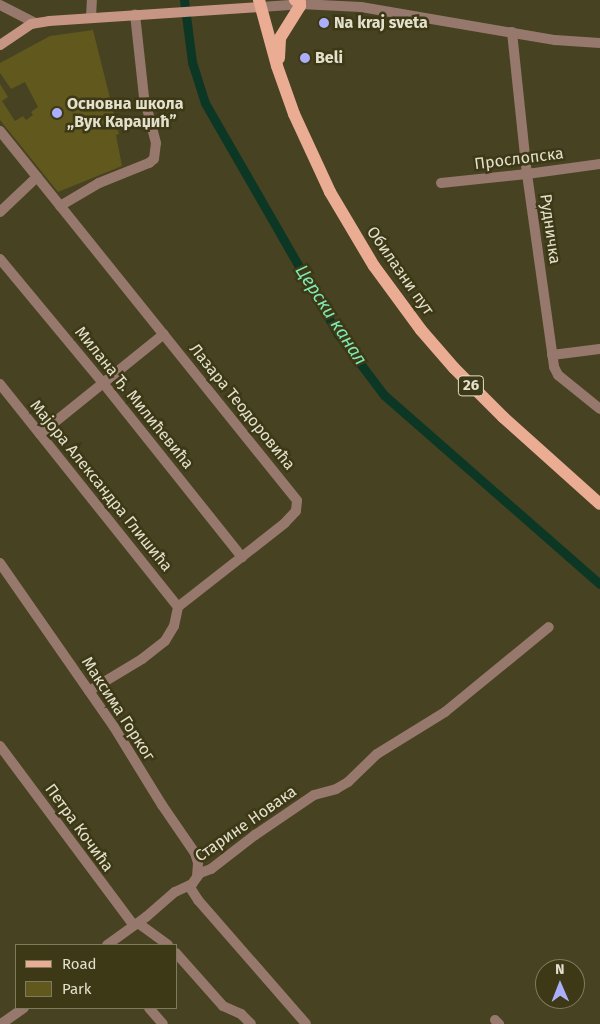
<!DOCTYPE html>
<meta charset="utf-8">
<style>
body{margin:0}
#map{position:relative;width:600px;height:1024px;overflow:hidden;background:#474221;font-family:"Fira Sans",sans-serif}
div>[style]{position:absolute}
.green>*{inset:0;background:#60581d}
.canal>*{height:9px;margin:-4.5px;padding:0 4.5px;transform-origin:4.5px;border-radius:4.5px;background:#0c3725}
.street>*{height:10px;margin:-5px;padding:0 5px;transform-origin:5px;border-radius:5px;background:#97786c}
.secondary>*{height:10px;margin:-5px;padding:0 5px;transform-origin:5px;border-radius:5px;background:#c69583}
.primary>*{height:12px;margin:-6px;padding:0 6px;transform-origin:6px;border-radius:6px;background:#ebac94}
.dots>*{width:14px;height:14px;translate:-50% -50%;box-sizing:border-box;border:2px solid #3d3816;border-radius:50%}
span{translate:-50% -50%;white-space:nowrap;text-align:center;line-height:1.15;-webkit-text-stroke:5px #3d3816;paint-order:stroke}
.shield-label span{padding:1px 4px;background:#3d3816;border:1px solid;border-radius:4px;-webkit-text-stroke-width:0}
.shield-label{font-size:15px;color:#e3e0cd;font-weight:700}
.poi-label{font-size:16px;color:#e3e0cd;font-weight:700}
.left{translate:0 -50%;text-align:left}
.street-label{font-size:16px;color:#e3e0cd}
.water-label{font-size:18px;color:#7de9b5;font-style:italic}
.legend{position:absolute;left:15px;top:944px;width:162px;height:65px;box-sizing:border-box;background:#3d3816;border:1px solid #7f7b5f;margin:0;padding:6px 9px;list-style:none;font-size:15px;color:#e3e0cd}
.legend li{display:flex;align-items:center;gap:10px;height:25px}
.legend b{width:25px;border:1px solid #7f7b5f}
.north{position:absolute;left:535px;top:959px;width:50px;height:50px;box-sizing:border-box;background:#3d3816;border:1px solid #7f7b5f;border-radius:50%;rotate:359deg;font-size:14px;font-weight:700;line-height:20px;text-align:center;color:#e3e0cd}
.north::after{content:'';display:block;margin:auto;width:18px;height:22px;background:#abaffb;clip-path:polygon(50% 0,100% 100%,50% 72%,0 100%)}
</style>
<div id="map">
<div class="green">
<div style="clip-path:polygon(93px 30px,119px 134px,116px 135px,122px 166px,58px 192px,0 120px,0 84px,8px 97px,2px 101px,15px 121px,23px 116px,26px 120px,33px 115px,31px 112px,38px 107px,25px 82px,11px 89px,0 73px,0 63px,50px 36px)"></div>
</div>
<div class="canal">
<div style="left:184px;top:0;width:63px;rotate:82.6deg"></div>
<div style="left:192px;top:62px;width:43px;rotate:72.4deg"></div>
<div style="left:205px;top:103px;width:267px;rotate:60.1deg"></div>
<div style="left:338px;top:334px;width:76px;rotate:53deg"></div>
<div style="left:384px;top:395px;width:287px;rotate:41.2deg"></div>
</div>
<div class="street">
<div style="left:0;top:5px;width:39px;rotate:27deg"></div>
<div style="left:261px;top:7px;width:39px;rotate:-4deg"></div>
<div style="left:300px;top:4px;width:61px;rotate:2.8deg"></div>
<div style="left:361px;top:7px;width:197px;rotate:9.7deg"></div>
<div style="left:555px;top:40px;width:45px;rotate:3.8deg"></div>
<div style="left:91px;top:17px;width:17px;rotate:-87deg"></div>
<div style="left:512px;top:32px;width:143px;rotate:84deg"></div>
<div style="left:527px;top:174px;width:195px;rotate:82deg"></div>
<div style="left:554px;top:367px;width:9px;rotate:63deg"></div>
<div style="left:558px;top:375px;width:54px;rotate:39deg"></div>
<div style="left:0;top:131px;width:474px;rotate:51.2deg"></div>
<div style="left:297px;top:501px;width:10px;rotate:96deg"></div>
<div style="left:296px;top:511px;width:16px;rotate:133deg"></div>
<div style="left:285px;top:523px;width:136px;rotate:141.9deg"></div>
<div style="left:441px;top:183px;width:86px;rotate:-6deg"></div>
<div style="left:527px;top:174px;width:74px;rotate:-7.8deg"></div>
<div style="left:60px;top:206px;width:45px;rotate:-30.5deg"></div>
<div style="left:99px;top:183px;width:54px;rotate:-21.8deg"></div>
<div style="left:149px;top:163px;width:6px;rotate:-39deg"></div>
<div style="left:154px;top:159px;width:16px;rotate:-83deg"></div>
<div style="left:156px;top:143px;width:48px;rotate:-104.6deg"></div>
<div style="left:144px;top:97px;width:83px;rotate:-96.2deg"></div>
<div style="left:0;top:212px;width:51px;rotate:-43.4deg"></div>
<div style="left:0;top:259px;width:161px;rotate:50.3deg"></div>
<div style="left:103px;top:383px;width:223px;rotate:51.4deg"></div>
<div style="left:552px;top:355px;width:48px;rotate:-7.1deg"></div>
<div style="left:0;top:384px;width:285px;rotate:51.4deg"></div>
<div style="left:40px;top:434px;width:159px;rotate:-38.9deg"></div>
<div style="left:0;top:563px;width:200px;rotate:55.2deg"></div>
<div style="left:114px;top:727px;width:92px;rotate:58.4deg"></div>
<div style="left:162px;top:805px;width:58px;rotate:55.5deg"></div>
<div style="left:195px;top:853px;width:10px;rotate:73deg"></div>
<div style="left:198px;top:863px;width:14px;rotate:94deg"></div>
<div style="left:89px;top:691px;width:62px;rotate:-31.1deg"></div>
<div style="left:142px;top:659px;width:29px;rotate:-38deg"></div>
<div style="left:165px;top:641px;width:17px;rotate:-59deg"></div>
<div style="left:174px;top:626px;width:19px;rotate:-78deg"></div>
<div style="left:0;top:746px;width:224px;rotate:53.3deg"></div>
<div style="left:189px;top:886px;width:17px;rotate:57deg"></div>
<div style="left:198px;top:900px;width:164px;rotate:48.9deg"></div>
<div style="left:138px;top:923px;width:37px;rotate:36deg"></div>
<div style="left:107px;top:945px;width:48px;rotate:-35.7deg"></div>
<div style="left:146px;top:917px;width:38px;rotate:-41deg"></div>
<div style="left:175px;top:892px;width:19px;rotate:-25deg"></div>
<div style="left:192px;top:884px;width:14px;rotate:-54deg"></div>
<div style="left:200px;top:873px;width:12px;rotate:-20deg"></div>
<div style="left:211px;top:869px;width:56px;rotate:-37.7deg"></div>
<div style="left:255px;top:835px;width:71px;rotate:-34.1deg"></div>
<div style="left:314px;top:795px;width:23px;rotate:-15deg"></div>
<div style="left:336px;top:789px;width:14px;rotate:-30deg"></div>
<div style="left:348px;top:782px;width:40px;rotate:-44deg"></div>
<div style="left:377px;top:754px;width:80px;rotate:-31.7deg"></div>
<div style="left:445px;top:712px;width:134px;rotate:-39.3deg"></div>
<div style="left:176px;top:953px;width:71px;rotate:48.4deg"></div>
<div style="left:223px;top:1006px;width:20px;rotate:24deg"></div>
<div style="left:241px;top:1014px;width:14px;rotate:45deg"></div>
<div style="left:149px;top:1008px;width:21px;rotate:49deg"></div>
<div style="left:495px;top:1020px;width:6px;rotate:45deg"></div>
<div style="left:1px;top:1024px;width:28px;rotate:-35deg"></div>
</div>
<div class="secondary">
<div style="left:0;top:45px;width:37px;rotate:-34deg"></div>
<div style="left:31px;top:24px;width:18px;rotate:-9deg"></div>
<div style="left:49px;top:21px;width:212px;rotate:-3.8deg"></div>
</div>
<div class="primary">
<div style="left:259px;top:0;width:68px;rotate:74.7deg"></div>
<div style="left:277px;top:66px;width:51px;rotate:70.5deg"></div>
<div style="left:294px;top:114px;width:86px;rotate:65.2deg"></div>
<div style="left:330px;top:192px;width:86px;rotate:59.3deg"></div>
<div style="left:374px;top:266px;width:79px;rotate:53.7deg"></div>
<div style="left:421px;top:330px;width:50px;rotate:49deg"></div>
<div style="left:454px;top:368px;width:69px;rotate:45deg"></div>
<div style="left:503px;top:417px;width:130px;rotate:41.9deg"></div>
<div style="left:279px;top:58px;width:20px;rotate:-87deg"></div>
<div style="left:280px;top:38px;width:38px;rotate:-58deg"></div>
<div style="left:300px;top:6px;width:3px;rotate:-90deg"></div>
<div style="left:300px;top:3px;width:6px;rotate:-149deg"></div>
</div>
<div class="dots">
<div style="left:324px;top:23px;background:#abaffb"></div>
<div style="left:305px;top:58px;background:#abaffb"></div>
<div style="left:57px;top:113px;background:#abaffb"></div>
</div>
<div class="shield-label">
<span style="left:471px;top:386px">26</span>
</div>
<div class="poi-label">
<span class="left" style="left:334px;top:23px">Na kraj sveta</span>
<span class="left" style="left:315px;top:58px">Beli</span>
<span class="left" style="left:67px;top:113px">Основна школа<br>„Вук Караџић”</span>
</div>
<div class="street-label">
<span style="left:519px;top:159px;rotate:-7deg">Прослопска</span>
<span style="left:550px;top:229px;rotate:82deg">Рудничка</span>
<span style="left:400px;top:271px;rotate:55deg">Обилазни пут</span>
<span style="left:134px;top:398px;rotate:51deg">Милана Ђ. Милићевића</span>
<span style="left:242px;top:407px;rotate:51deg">Лазара Теодоровића</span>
<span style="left:101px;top:486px;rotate:51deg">Мајора Александра Глишића</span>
<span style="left:118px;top:709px;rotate:57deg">Максима Горког</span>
<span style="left:246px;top:824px;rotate:-35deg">Старине Новака</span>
<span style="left:79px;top:828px;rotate:54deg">Петра Кочића</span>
</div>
<div class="water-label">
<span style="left:331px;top:315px;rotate:57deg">Церски канал</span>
</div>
<ul class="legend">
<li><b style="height:6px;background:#ebac94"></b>Road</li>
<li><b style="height:14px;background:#60581d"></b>Park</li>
</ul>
<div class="north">N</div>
</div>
